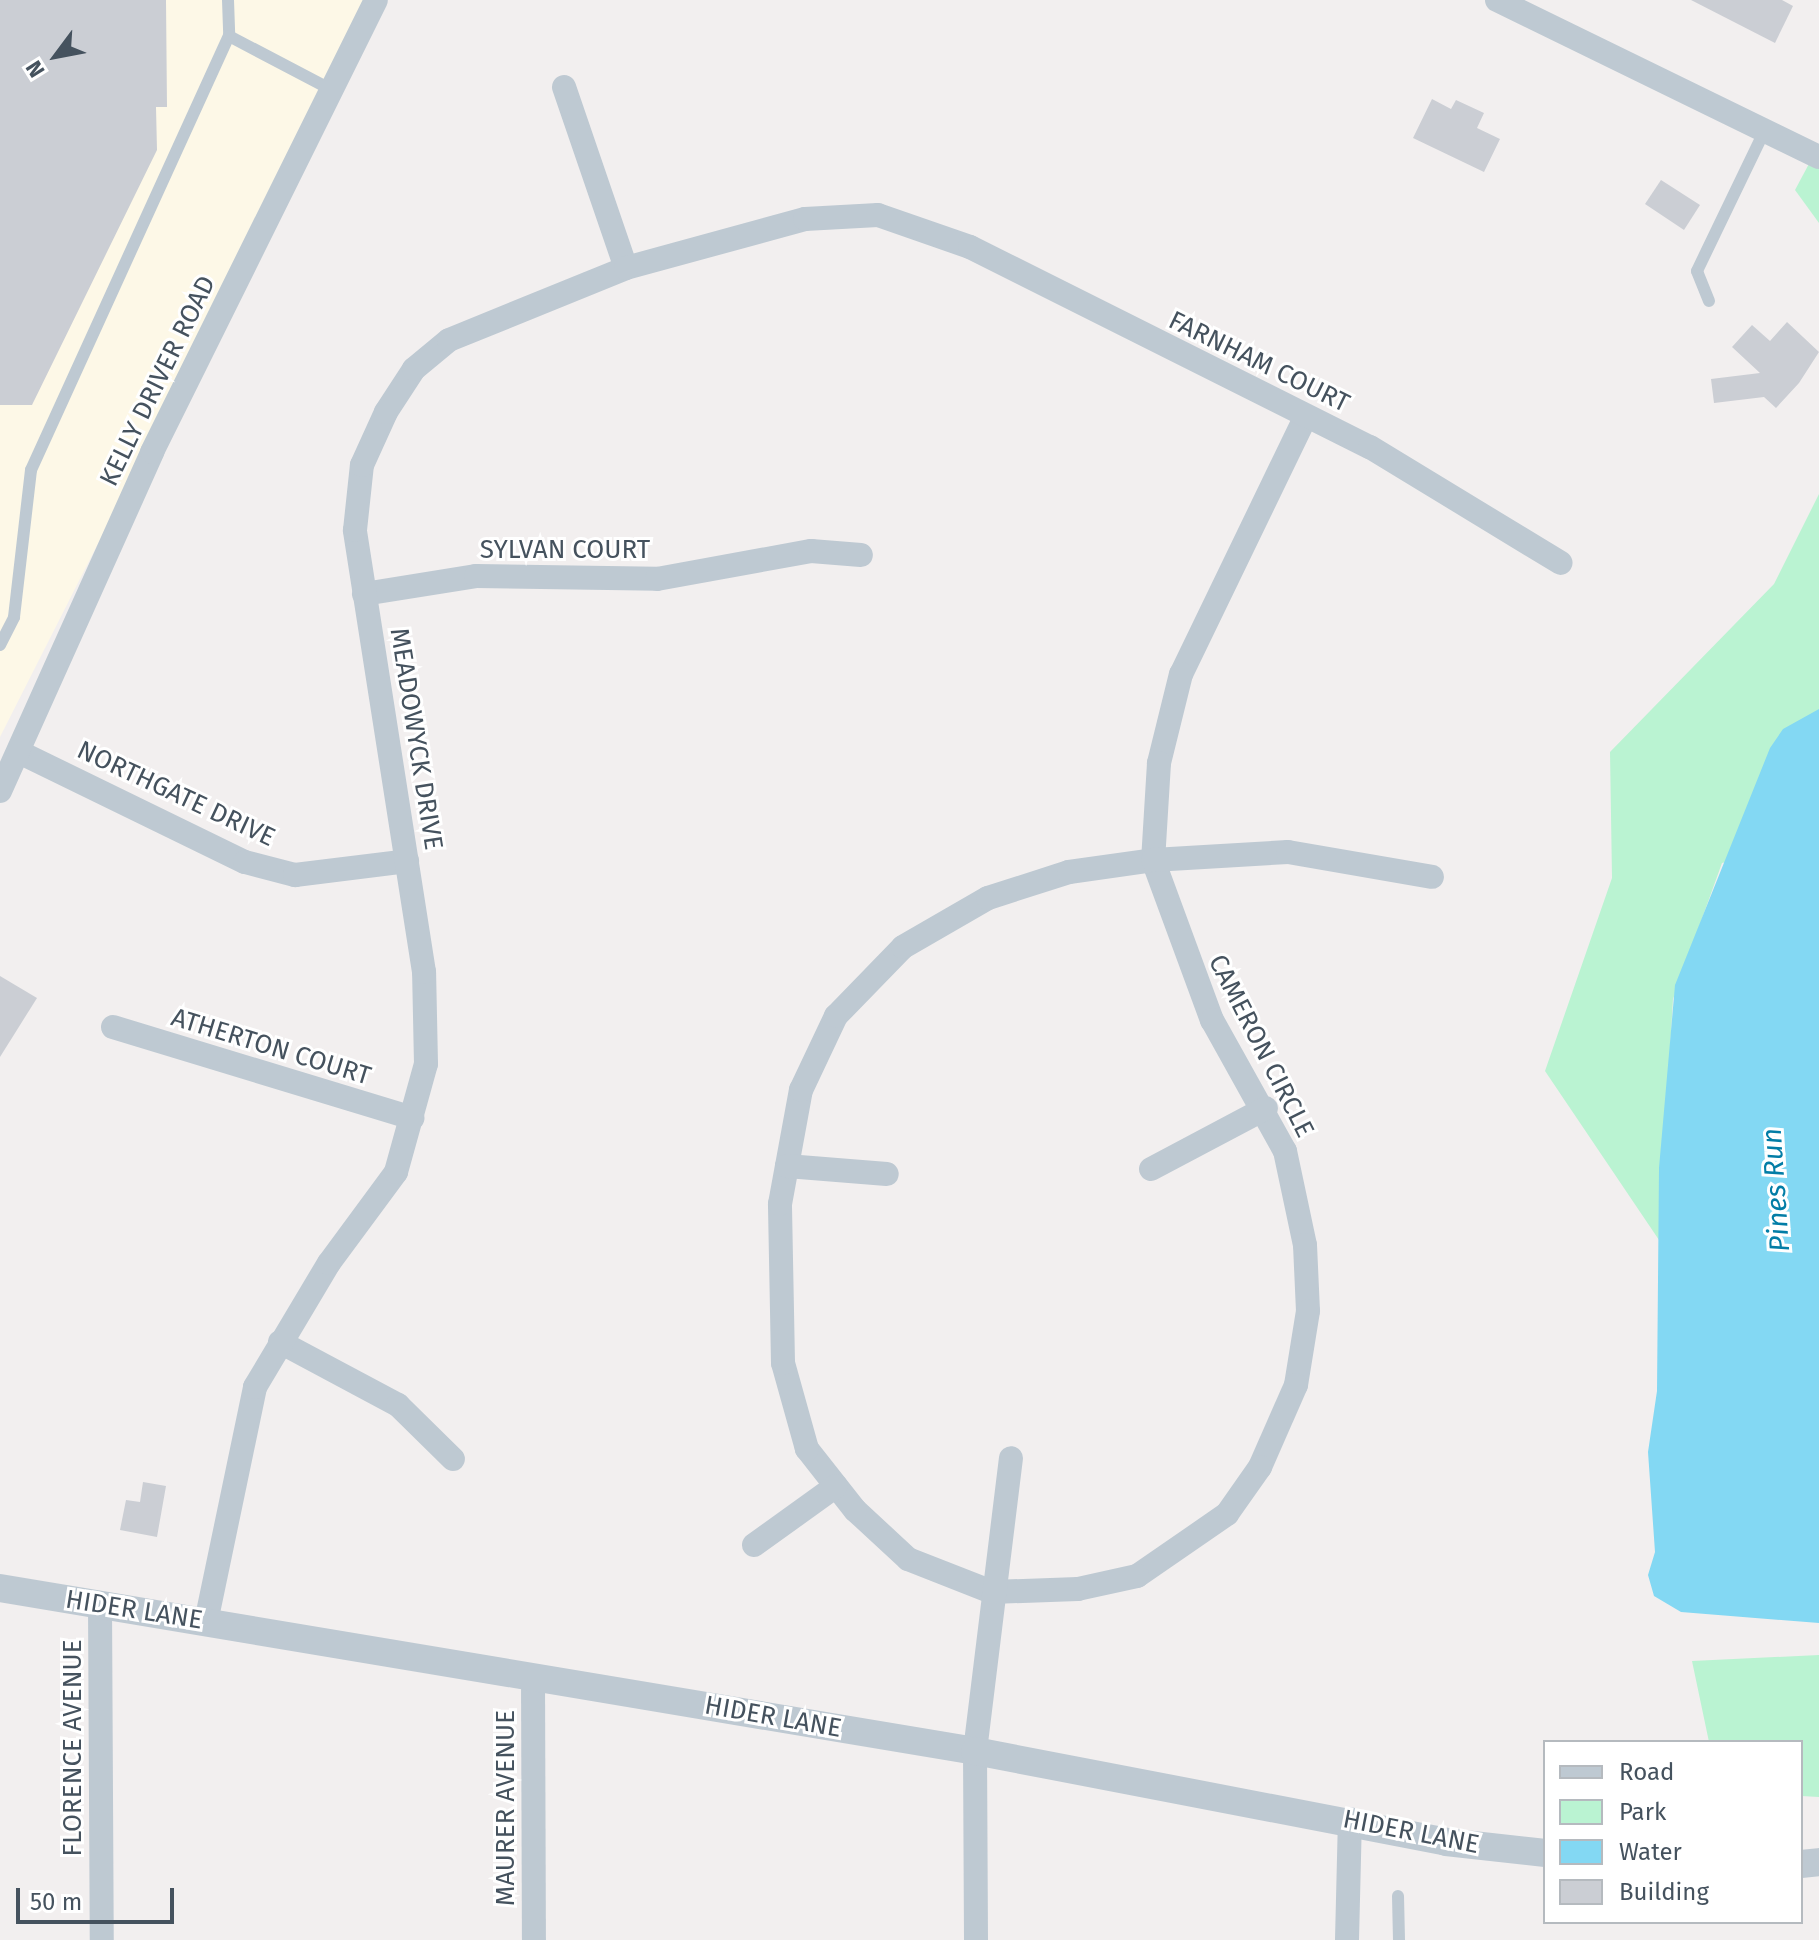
<!DOCTYPE html>
<style>
body{margin:0}
#map{position:relative;width:1819px;height:1940px;overflow:hidden;background:#f2efef;font-family:"Fira Sans",sans-serif}
div>[style]{position:absolute}
.commercial>*{inset:0;background:#fdf8e7}
.green>*{inset:0;background:#baf3d2}
.water>*{inset:0;background:#83d8f3}
.building>*{inset:0;background:#cbced4}
.service>*{height:12px;margin:-6px;padding:0 6px;transform-origin:6px;border-radius:6px;background:#bec9d2}
.minor>*{height:24px;margin:-12px;padding:0 12px;transform-origin:12px;border-radius:12px;background:#bec9d2}
.tertiary>*{height:28px;margin:-14px;padding:0 14px;transform-origin:14px;border-radius:14px;background:#bec9d2}
span{translate:-50% -50%;white-space:nowrap;text-align:center;line-height:1.15;-webkit-text-stroke:6px #fff;paint-order:stroke}
.street-label{font-size:26px;color:#45525e}
.water-label{font-size:28px;color:#027da6;font-style:italic}
.legend{position:absolute;left:1543px;top:1740px;width:260px;height:184px;box-sizing:border-box;background:#fff;border:2px solid #b5babf;margin:0;padding:10px 14px;list-style:none;font-size:24px;color:#45525e}
.legend li{display:flex;align-items:center;gap:16px;height:40px}
.legend b{width:40px;border:2px solid #b5babf}
.north{position:absolute;left:16px;top:16px;width:80px;height:80px;-webkit-text-stroke:6px #fff;paint-order:stroke;rotate:238deg;font-size:22px;font-weight:700;line-height:32px;text-align:center;color:#45525e}
.north::after{content:'';display:block;margin:auto;width:28px;height:36px;background:#45525e;clip-path:polygon(50% 0,100% 100%,50% 72%,0 100%)}
.scale{position:absolute;left:16px;top:1888px;width:158px;height:36px;box-sizing:border-box;border:4px solid #45525e;border-top:0;padding-left:10px;font-size:24px;line-height:28px;white-space:nowrap;color:#45525e;-webkit-text-stroke:6px #fff;paint-order:stroke}
</style>
<div id="map">
<div class="commercial">
<div style="clip-path:polygon(0 0,373px 0,0 737px)"></div>
</div>
<div class="green">
<div style="clip-path:polygon(1811px 160px,1819px 163px,1819px 223px,1795px 190px)"></div>
<div style="clip-path:polygon(1819px 494px,1819px 842px,1722px 863px,1673px 999px,1659px 1240px,1545px 1071px,1612px 878px,1610px 752px,1774px 584px)"></div>
<div style="clip-path:polygon(1819px 1655px,1819px 1797px,1801px 1796px,1801px 1742px,1709px 1742px,1692px 1661px)"></div>
</div>
<div class="water">
<div style="clip-path:polygon(1819px 709px,1819px 1623px,1681px 1612px,1654px 1596px,1648px 1575px,1655px 1552px,1648px 1452px,1657px 1391px,1659px 1168px,1675px 985px,1770px 748px,1783px 729px)"></div>
</div>
<div class="building">
<div style="clip-path:polygon(0 0,166px 0,167px 107px,156px 107px,157px 150px,32px 405px,0 405px)"></div>
<div style="clip-path:polygon(1691px 0,1782px 0,1793px 6px,1775px 43px)"></div>
<div style="clip-path:polygon(1432px 99px,1451px 109px,1456px 100px,1484px 113px,1477px 128px,1500px 139px,1484px 172px,1413px 138px)"></div>
<div style="clip-path:polygon(1661px 180px,1700px 205px,1684px 230px,1645px 204px)"></div>
<div style="clip-path:polygon(1787px 322px,1819px 352px,1799px 383px,1776px 408px,1764px 397px,1714px 403px,1711px 379px,1760px 373px,1732px 347px,1752px 325px,1770px 341px)"></div>
<div style="clip-path:polygon(0 976px,37px 998px,0 1057px)"></div>
<div style="clip-path:polygon(143px 1482px,166px 1486px,157px 1537px,120px 1530px,126px 1500px,140px 1502px)"></div>
</div>
<div class="service">
<div style="left:228px;top:0;width:36px;rotate:88deg"></div>
<div style="left:229px;top:36px;width:116px;rotate:27.7deg"></div>
<div style="left:1709px;top:301px;width:32px;rotate:-112deg"></div>
<div style="left:1697px;top:271px;width:157px;rotate:-64.3deg"></div>
<div style="left:0;top:645px;width:31px;rotate:-63deg"></div>
<div style="left:14px;top:617px;width:148px;rotate:-83.4deg"></div>
<div style="left:31px;top:470px;width:477px;rotate:-65.5deg"></div>
<div style="left:1398px;top:1896px;width:44px;rotate:88.7deg"></div>
</div>
<div class="minor">
<div style="left:1497px;top:0;width:358px;rotate:26deg"></div>
<div style="left:564px;top:87px;width:191px;rotate:71.1deg"></div>
<div style="left:1304px;top:420px;width:282px;rotate:115.8deg"></div>
<div style="left:1181px;top:674px;width:92px;rotate:103.9deg"></div>
<div style="left:1159px;top:763px;width:97px;rotate:93.5deg"></div>
<div style="left:1153px;top:860px;width:171px;rotate:69.8deg"></div>
<div style="left:1212px;top:1020px;width:150px;rotate:60.9deg"></div>
<div style="left:1285px;top:1151px;width:96px;rotate:78deg"></div>
<div style="left:1305px;top:1245px;width:66px;rotate:87.4deg"></div>
<div style="left:1308px;top:1311px;width:75px;rotate:99.2deg"></div>
<div style="left:1296px;top:1385px;width:90px;rotate:113.7deg"></div>
<div style="left:1260px;top:1467px;width:57px;rotate:125.1deg"></div>
<div style="left:1227px;top:1514px;width:109px;rotate:145.4deg"></div>
<div style="left:1137px;top:1576px;width:60px;rotate:167.6deg"></div>
<div style="left:1078px;top:1589px;width:86px;rotate:178deg"></div>
<div style="left:992px;top:1592px;width:90px;rotate:-158.6deg"></div>
<div style="left:908px;top:1559px;width:72px;rotate:-137.2deg"></div>
<div style="left:855px;top:1510px;width:78px;rotate:-128.2deg"></div>
<div style="left:807px;top:1449px;width:89px;rotate:-105.6deg"></div>
<div style="left:783px;top:1363px;width:159px;rotate:-91.1deg"></div>
<div style="left:780px;top:1204px;width:116px;rotate:-79.6deg"></div>
<div style="left:801px;top:1090px;width:82px;rotate:-64.7deg"></div>
<div style="left:836px;top:1016px;width:96px;rotate:-45.8deg"></div>
<div style="left:903px;top:947px;width:98px;rotate:-30deg"></div>
<div style="left:988px;top:898px;width:85px;rotate:-17.8deg"></div>
<div style="left:1069px;top:872px;width:85px;rotate:-8.1deg"></div>
<div style="left:1153px;top:860px;width:135px;rotate:-3.4deg"></div>
<div style="left:1288px;top:852px;width:146px;rotate:9.8deg"></div>
<div style="left:364px;top:594px;width:113px;rotate:-9.1deg"></div>
<div style="left:476px;top:576px;width:181px;rotate:0.9deg"></div>
<div style="left:657px;top:579px;width:157px;rotate:-10.3deg"></div>
<div style="left:811px;top:551px;width:50px;rotate:4.6deg"></div>
<div style="left:19px;top:752px;width:251px;rotate:26deg"></div>
<div style="left:245px;top:862px;width:52px;rotate:14.6deg"></div>
<div style="left:295px;top:875px;width:113px;rotate:-7.1deg"></div>
<div style="left:0;top:791px;width:372px;rotate:-65.8deg"></div>
<div style="left:152px;top:452px;width:504px;rotate:-63.64deg"></div>
<div style="left:113px;top:1027px;width:313px;rotate:16.9deg"></div>
<div style="left:787px;top:1166px;width:100px;rotate:4.6deg"></div>
<div style="left:1151px;top:1169px;width:130px;rotate:-27.9deg"></div>
<div style="left:280px;top:1342px;width:134px;rotate:28.1deg"></div>
<div style="left:398px;top:1405px;width:77px;rotate:44.5deg"></div>
<div style="left:754px;top:1545px;width:101px;rotate:-35.7deg"></div>
<div style="left:100px;top:1604px;width:336px;rotate:89.7deg"></div>
<div style="left:206px;top:1622px;width:240px;rotate:-78.2deg"></div>
<div style="left:255px;top:1387px;width:144px;rotate:-59.2deg"></div>
<div style="left:329px;top:1263px;width:113px;rotate:-53.6deg"></div>
<div style="left:396px;top:1172px;width:112px;rotate:-74.5deg"></div>
<div style="left:426px;top:1064px;width:92px;rotate:-91.2deg"></div>
<div style="left:424px;top:972px;width:447px;rotate:-98.9deg"></div>
<div style="left:355px;top:530px;width:65px;rotate:-83.9deg"></div>
<div style="left:362px;top:465px;width:58px;rotate:-65.6deg"></div>
<div style="left:386px;top:412px;width:51px;rotate:-56.9deg"></div>
<div style="left:414px;top:369px;width:45px;rotate:-39.6deg"></div>
<div style="left:449px;top:340px;width:191px;rotate:-22.1deg"></div>
<div style="left:626px;top:268px;width:186px;rotate:-15.3deg"></div>
<div style="left:805px;top:219px;width:73px;rotate:-3.1deg"></div>
<div style="left:878px;top:215px;width:97px;rotate:19.2deg"></div>
<div style="left:970px;top:247px;width:447px;rotate:26.6deg"></div>
<div style="left:1370px;top:447px;width:223px;rotate:31.3deg"></div>
<div style="left:533px;top:1676px;width:264px;rotate:89.8deg"></div>
<div style="left:976px;top:1940px;width:189px;rotate:-90.3deg"></div>
<div style="left:975px;top:1751px;width:295px;rotate:-83deg"></div>
<div style="left:1347px;top:1940px;width:121px;rotate:-88.6deg"></div>
</div>
<div class="tertiary">
<div style="left:0;top:1588px;width:989px;rotate:9.49deg"></div>
<div style="left:975px;top:1751px;width:480px;rotate:10.9deg"></div>
<div style="left:1446px;top:1842px;width:100px;rotate:6.3deg"></div>
<div style="left:1801px;top:1864px;width:18px;rotate:-6deg"></div>
</div>
<div class="street-label">
<span style="left:1259px;top:362px;rotate:26deg">FARNHAM COURT</span>
<span style="left:158px;top:381px;rotate:-64deg">KELLY DRIVER ROAD</span>
<span style="left:565px;top:550px">SYLVAN COURT</span>
<span style="left:416px;top:739px;rotate:81deg">MEADOWYCK DRIVE</span>
<span style="left:176px;top:794px;rotate:25deg">NORTHGATE DRIVE</span>
<span style="left:1261px;top:1046px;rotate:63deg">CAMERON CIRCLE</span>
<span style="left:271px;top:1047px;rotate:17deg">ATHERTON COURT</span>
<span style="left:134px;top:1610px;rotate:9deg">HIDER LANE</span>
<span style="left:773px;top:1717px;rotate:10deg">HIDER LANE</span>
<span style="left:73px;top:1748px;rotate:-90deg">FLORENCE AVENUE</span>
<span style="left:506px;top:1808px;rotate:-90deg">MAURER AVENUE</span>
<span style="left:1411px;top:1832px;rotate:11deg">HIDER LANE</span>
</div>
<div class="water-label">
<span style="left:1776px;top:1190px;rotate:-94deg">Pines Run</span>
</div>
<ul class="legend">
<li><b style="height:10px;background:#bec9d2"></b>Road</li>
<li><b style="height:22px;background:#baf3d2"></b>Park</li>
<li><b style="height:22px;background:#83d8f3"></b>Water</li>
<li><b style="height:22px;background:#cbced4"></b>Building</li>
</ul>
<div class="north">N</div>
<div class="scale">50 m</div>
</div>
